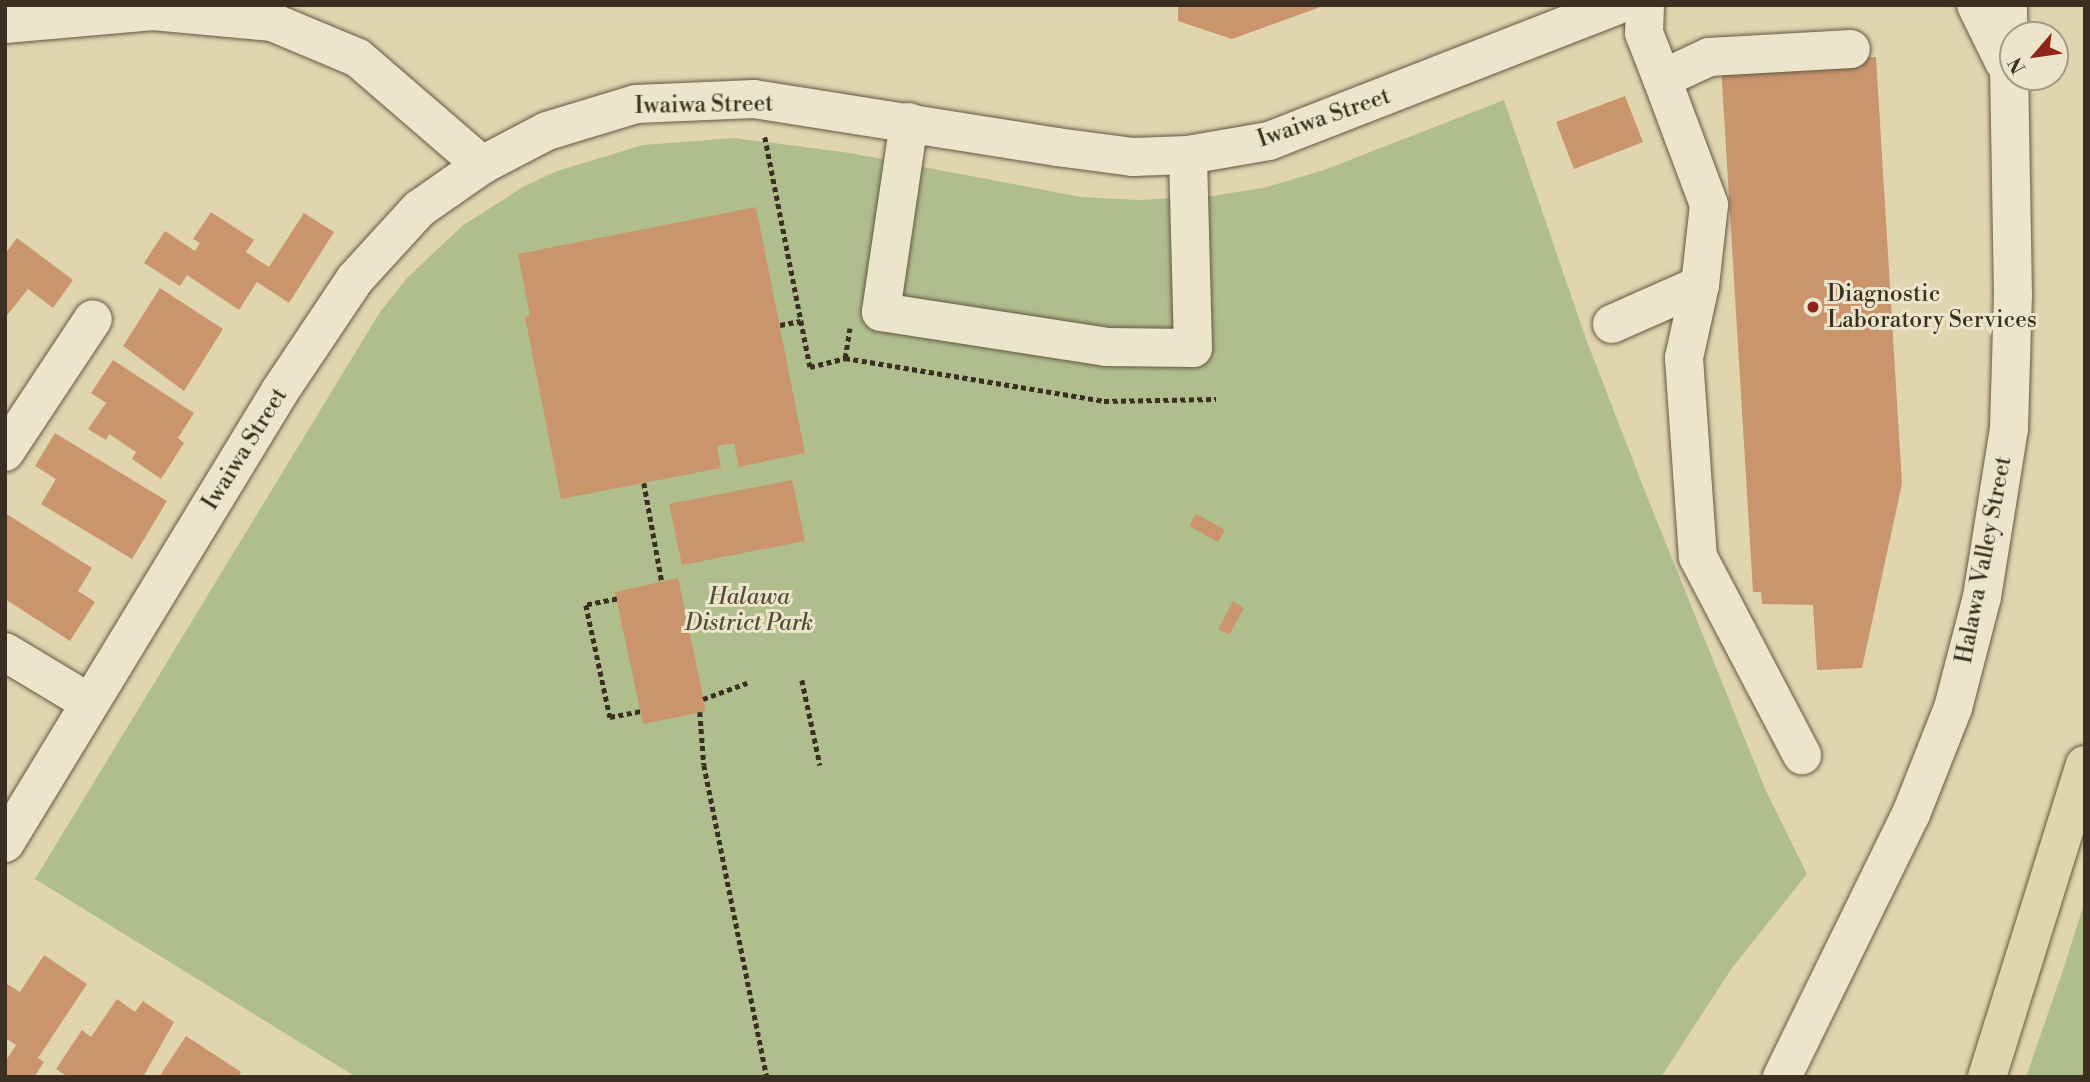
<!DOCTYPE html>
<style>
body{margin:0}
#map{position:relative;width:2090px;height:1082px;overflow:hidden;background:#e1d5af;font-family:"Libre Bodoni",serif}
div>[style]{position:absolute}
.green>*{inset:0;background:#b0be8d}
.building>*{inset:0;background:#ca956d}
.path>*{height:4.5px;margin-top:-2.25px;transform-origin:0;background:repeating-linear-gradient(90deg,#3b2f21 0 5px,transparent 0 8.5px)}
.roads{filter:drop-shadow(0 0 2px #645844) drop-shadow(0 0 2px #645844)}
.minor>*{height:38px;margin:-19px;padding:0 19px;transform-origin:19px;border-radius:19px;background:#ece4cb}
.highway>*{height:38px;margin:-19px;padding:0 19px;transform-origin:19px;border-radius:19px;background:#e1d5af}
.dots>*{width:19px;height:19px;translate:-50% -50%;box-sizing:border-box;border:4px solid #ece4cb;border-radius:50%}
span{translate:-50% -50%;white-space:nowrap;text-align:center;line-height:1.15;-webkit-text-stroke:6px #ece4cb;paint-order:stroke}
.street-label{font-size:23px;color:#3b2f21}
.poi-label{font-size:23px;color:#3b2f21}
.left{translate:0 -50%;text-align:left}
.park-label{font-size:23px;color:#524c37;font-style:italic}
.frame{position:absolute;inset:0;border:7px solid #3b2f21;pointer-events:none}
.north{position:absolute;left:1999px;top:21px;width:70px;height:70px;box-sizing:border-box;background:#ece4cb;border:2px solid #a59c87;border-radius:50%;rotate:241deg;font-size:19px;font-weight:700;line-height:28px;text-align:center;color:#3b2f21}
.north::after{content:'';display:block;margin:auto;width:24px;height:32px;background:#8f2418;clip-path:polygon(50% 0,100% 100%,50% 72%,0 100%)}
</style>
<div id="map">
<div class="green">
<div style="clip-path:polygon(1504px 100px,1586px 339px,1648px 499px,1766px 791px,1807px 874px,1732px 968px,1661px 1077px,356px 1077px,35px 879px,380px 312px,407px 278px,462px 226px,523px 187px,557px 171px,643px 145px,734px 138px,850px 153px,1081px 197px,1138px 200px,1212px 196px,1263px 188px,1324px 170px)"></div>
<div style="clip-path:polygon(2085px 901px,2085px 1077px,2026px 1077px,2063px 970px)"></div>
</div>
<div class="building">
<div style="clip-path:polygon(1178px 5px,1323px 5px,1323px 6px,1232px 39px,1178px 21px)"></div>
<div style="clip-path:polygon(1876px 57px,1902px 484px,1862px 668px,1817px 670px,1813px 605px,1762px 604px,1761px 592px,1753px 592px,1721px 66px)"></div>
<div style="clip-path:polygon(1625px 96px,1643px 142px,1574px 169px,1556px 122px)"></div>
<div style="clip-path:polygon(756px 207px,805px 453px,739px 467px,734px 443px,717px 446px,721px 468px,561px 499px,525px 317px,530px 316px,518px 254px)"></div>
<div style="clip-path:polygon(211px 212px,254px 240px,246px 252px,269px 267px,304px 213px,334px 232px,289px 303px,257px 282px,239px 310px,187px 275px,180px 286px,144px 263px,165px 231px,195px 251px,200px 243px,193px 239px)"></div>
<div style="clip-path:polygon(17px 238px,73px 280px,53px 308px,28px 289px,5px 318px,5px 254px)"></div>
<div style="clip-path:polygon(160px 288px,223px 329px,184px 391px,123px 346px)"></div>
<div style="clip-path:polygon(113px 360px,194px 413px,178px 438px,184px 443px,161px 479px,132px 459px,136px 452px,109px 434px,106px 440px,88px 429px,106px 403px,91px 393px)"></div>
<div style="clip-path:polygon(55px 433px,167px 501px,132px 559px,41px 504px,56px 479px,35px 466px)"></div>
<div style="clip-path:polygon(792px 480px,805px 541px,682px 565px,669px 504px)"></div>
<div style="clip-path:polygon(5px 513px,92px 568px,78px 591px,95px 602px,70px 641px,5px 599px)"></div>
<div style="clip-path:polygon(1196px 514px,1225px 530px,1218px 542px,1189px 526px)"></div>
<div style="clip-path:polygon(678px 578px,706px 711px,643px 724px,615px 592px)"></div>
<div style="clip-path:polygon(1233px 601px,1244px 608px,1229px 635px,1218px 629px)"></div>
<div style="clip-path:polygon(44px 955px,87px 984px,38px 1058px,44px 1062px,34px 1077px,10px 1077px,5px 1074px,5px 1062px,16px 1045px,5px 1038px,5px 987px,7px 984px,20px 992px)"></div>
<div style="clip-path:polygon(117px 999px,135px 1012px,143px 1001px,174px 1022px,143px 1077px,68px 1077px,56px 1069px,82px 1030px,91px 1037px)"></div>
<div style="clip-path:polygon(186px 1036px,241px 1072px,238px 1077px,159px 1077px)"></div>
</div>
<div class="path">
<div style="left:765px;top:137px;width:234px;rotate:78.9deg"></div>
<div style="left:810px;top:367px;width:36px;rotate:-14deg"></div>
<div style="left:845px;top:358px;width:263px;rotate:9.4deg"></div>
<div style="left:1104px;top:401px;width:112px;rotate:-1deg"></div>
<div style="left:780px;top:325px;width:21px;rotate:-11deg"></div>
<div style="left:845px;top:358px;width:30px;rotate:-81deg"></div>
<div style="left:644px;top:483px;width:101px;rotate:79.7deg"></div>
<div style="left:617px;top:599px;width:32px;rotate:169deg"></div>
<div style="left:586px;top:605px;width:115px;rotate:77.9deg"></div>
<div style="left:610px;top:717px;width:31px;rotate:-11deg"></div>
<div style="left:802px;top:680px;width:87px;rotate:78deg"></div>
<div style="left:703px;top:699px;width:47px;rotate:-20deg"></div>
<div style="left:700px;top:712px;width:53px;rotate:85.7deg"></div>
<div style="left:704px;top:765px;width:318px;rotate:78.6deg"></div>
</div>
<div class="roads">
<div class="minor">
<div style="left:1645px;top:5px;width:28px;rotate:92deg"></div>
<div style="left:1644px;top:33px;width:49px;rotate:68.6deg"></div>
<div style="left:1662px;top:79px;width:52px;rotate:-25.1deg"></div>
<div style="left:1709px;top:57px;width:142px;rotate:-3.2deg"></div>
<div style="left:1976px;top:5px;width:64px;rotate:63.8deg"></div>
<div style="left:5px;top:24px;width:149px;rotate:-5deg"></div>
<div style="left:153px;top:11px;width:120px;rotate:5.3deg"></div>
<div style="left:272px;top:22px;width:93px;rotate:22.7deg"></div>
<div style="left:358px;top:58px;width:164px;rotate:40.8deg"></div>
<div style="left:1662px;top:79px;width:134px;rotate:69.5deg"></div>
<div style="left:1709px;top:205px;width:81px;rotate:96.4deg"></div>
<div style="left:1700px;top:285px;width:75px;rotate:102.4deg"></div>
<div style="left:1684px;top:358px;width:199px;rotate:86deg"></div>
<div style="left:1698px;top:557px;width:224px;rotate:62.3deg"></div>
<div style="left:909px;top:122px;width:192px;rotate:98.4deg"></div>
<div style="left:881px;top:312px;width:228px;rotate:8.8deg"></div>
<div style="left:1106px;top:347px;width:87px;rotate:0.7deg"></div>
<div style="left:1193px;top:348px;width:193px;rotate:-91.5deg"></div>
<div style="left:1612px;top:324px;width:96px;rotate:-23.9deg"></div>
<div style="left:5px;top:452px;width:159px;rotate:-56.5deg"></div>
<div style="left:5px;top:652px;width:99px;rotate:31deg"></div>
<div style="left:5px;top:843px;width:529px;rotate:-58.68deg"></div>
<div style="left:280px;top:391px;width:135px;rotate:-56.2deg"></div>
<div style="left:355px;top:279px;width:95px;rotate:-47.6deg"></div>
<div style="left:419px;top:209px;width:77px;rotate:-34.9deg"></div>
<div style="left:482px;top:165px;width:73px;rotate:-27.6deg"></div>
<div style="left:547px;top:131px;width:93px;rotate:-16.9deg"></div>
<div style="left:636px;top:104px;width:118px;rotate:-2.4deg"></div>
<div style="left:754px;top:99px;width:307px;rotate:9deg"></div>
<div style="left:1057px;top:147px;width:77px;rotate:7.5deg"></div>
<div style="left:1133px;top:157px;width:55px;rotate:-2.1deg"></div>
<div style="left:1188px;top:155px;width:82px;rotate:-9.8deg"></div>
<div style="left:1269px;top:141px;width:374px;rotate:-21.3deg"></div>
<div style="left:1782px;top:1077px;width:293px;rotate:-63.9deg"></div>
<div style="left:1911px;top:814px;width:114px;rotate:-68.4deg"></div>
<div style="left:1953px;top:708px;width:115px;rotate:-75.4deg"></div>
<div style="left:1982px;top:597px;width:171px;rotate:-80.9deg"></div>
<div style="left:2009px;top:428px;width:132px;rotate:-88.3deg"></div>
<div style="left:2013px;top:296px;width:291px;rotate:-91deg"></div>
</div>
<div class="highway">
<div style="left:1987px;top:1077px;width:327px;rotate:-72.6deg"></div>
</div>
</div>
<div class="dots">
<div style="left:1813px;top:307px;background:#8f2418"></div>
</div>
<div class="street-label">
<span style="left:704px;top:105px;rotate:-1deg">Iwaiwa Street</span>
<span style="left:1324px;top:118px;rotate:-19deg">Iwaiwa Street</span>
<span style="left:245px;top:449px;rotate:-58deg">Iwaiwa Street</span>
<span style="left:1984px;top:560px;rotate:-79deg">Halawa Valley Street</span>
</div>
<div class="poi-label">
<span class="left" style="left:1827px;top:307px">Diagnostic<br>Laboratory Services</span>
</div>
<div class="park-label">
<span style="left:749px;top:610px">Halawa<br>District Park</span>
</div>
<div class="frame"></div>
<div class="north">N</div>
</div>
